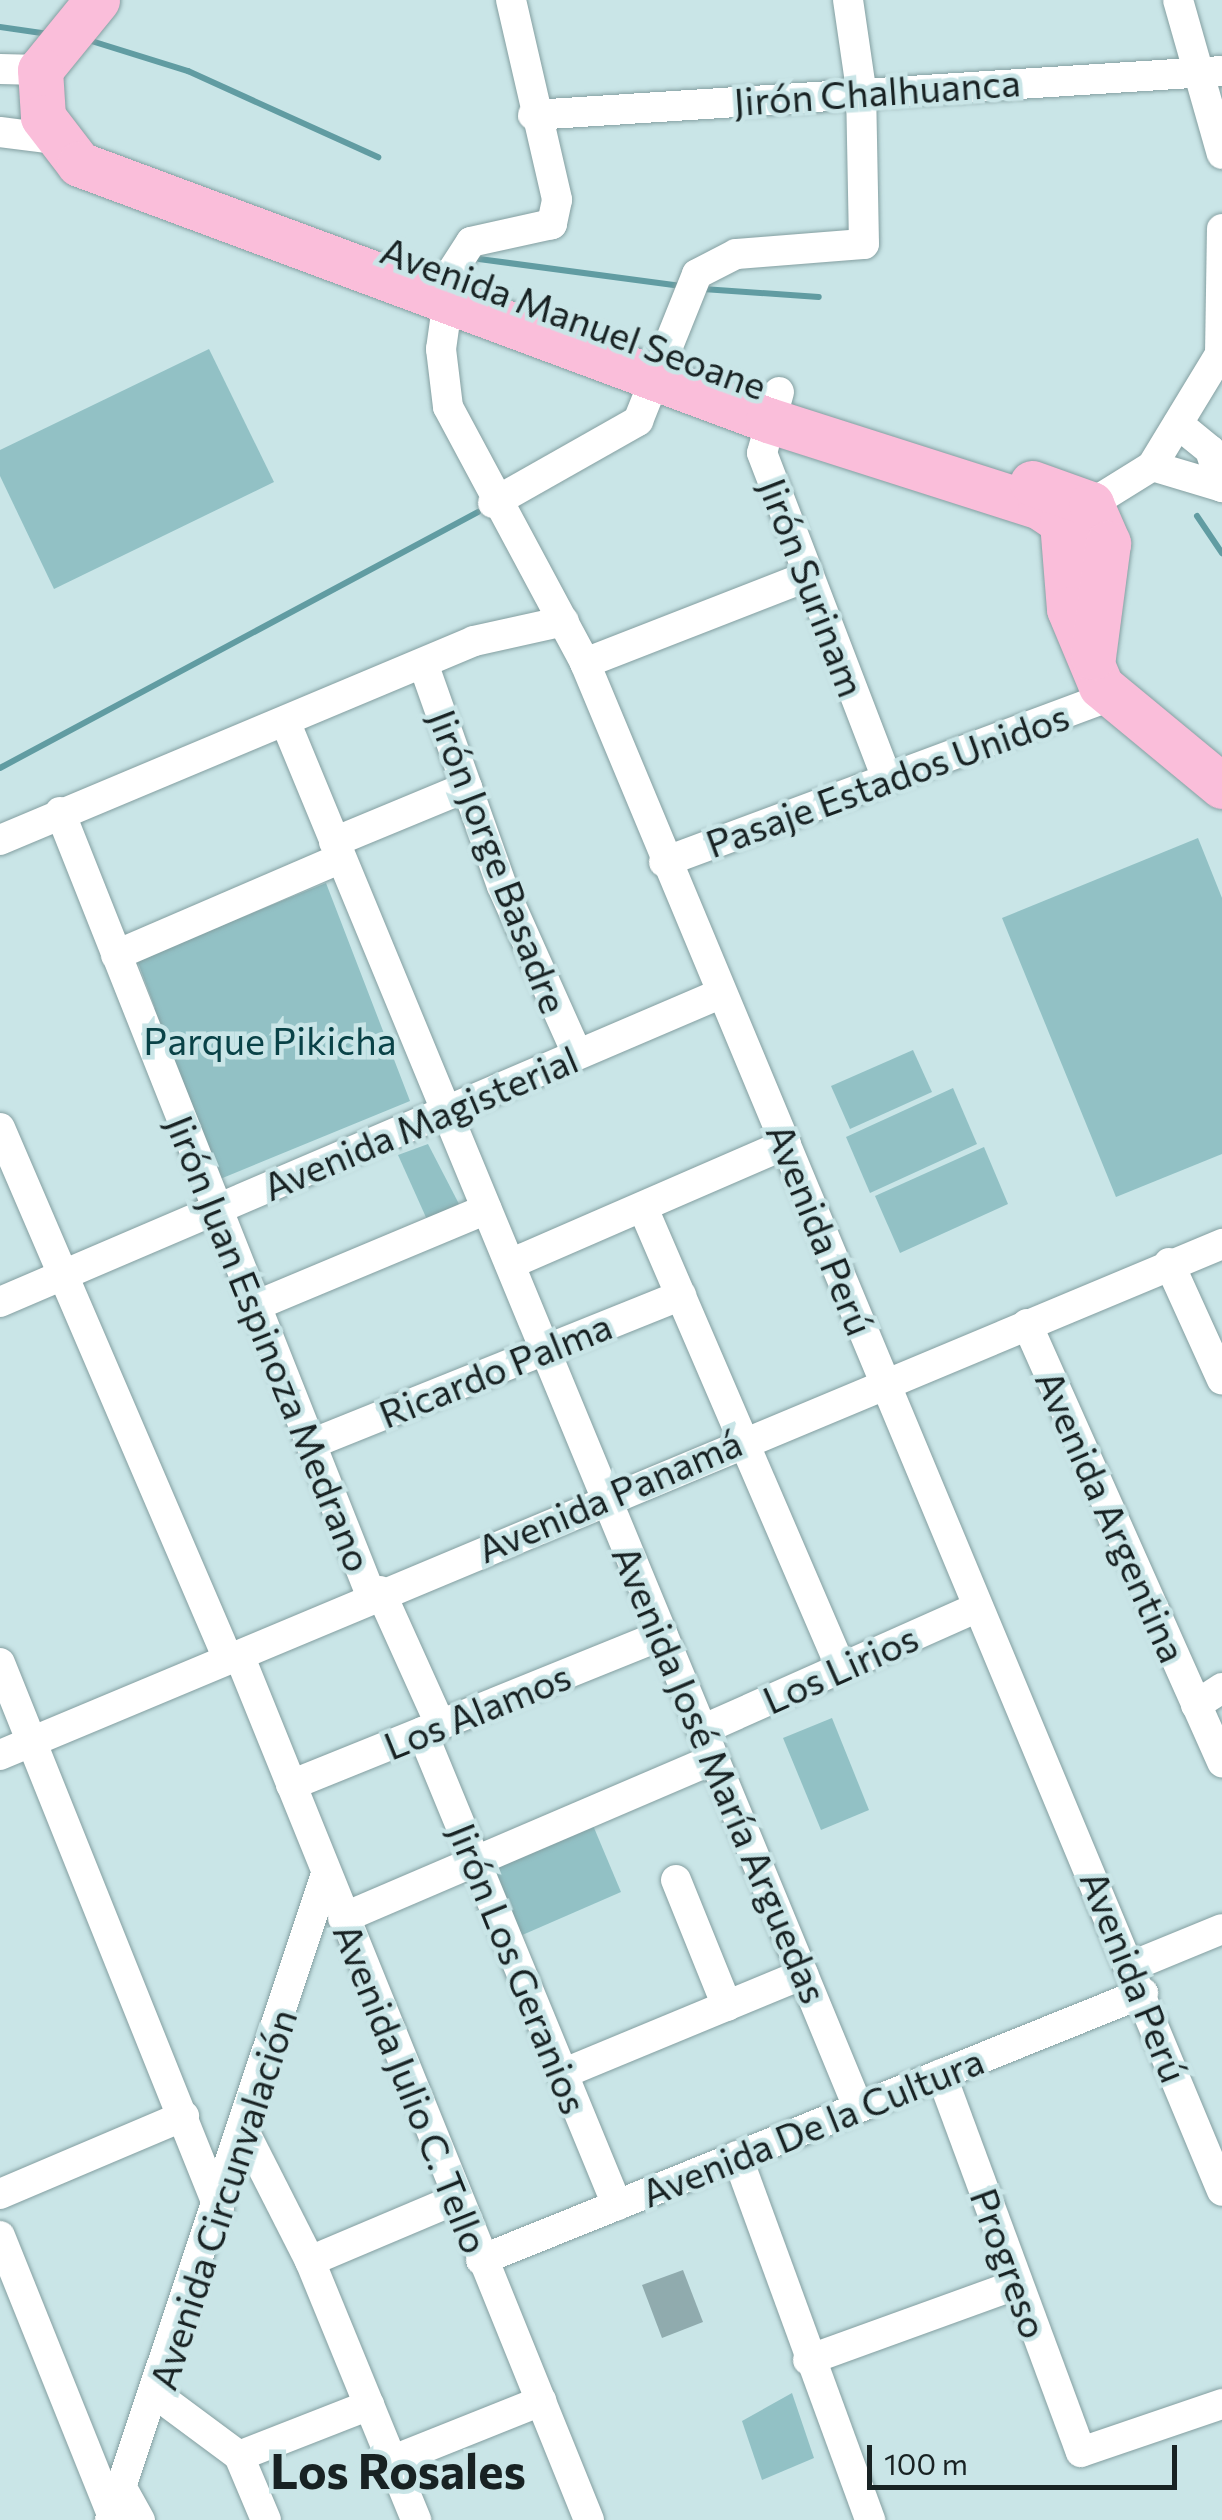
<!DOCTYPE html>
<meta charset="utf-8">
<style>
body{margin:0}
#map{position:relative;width:1222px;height:2520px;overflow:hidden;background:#c9e5e7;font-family:Commissioner,sans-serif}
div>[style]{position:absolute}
.green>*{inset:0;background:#92c1c5}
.stream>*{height:6px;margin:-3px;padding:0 3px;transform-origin:3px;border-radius:3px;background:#619ca2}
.building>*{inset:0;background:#90abae}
.roads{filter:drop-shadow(0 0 2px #849fa1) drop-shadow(0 0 2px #849fa1)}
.minor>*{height:30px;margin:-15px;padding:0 15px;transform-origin:15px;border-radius:15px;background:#fff}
.highway>*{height:45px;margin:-22.5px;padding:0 22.5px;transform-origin:22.5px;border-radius:22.5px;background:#fabeda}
span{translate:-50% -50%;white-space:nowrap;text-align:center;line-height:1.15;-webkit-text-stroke:9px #c9e5e7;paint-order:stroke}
.street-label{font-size:38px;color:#182223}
.park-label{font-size:38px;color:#094247}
.district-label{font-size:48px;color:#182223;font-weight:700}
.scale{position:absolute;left:867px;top:2445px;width:310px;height:45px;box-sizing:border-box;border:5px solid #182223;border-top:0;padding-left:12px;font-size:30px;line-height:35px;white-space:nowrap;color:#182223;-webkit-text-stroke:8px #c9e5e7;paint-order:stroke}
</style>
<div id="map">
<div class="green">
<div style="clip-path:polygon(209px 349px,274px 482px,54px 589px,0 476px,0 450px)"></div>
<div style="clip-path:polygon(1198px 838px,1222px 898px,1222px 1154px,1116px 1197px,1002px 918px)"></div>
<div style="clip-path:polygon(326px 883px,410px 1101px,208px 1184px,147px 1018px,155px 1008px,137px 960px)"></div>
<div style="clip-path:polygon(913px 1050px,932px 1092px,850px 1129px,831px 1086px)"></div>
<div style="clip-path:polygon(953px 1088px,977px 1144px,870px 1193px,846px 1137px)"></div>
<div style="clip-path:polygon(428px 1144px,459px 1204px,429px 1224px,398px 1155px)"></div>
<div style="clip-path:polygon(984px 1147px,1008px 1204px,900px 1253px,875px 1196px)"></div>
<div style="clip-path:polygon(832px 1718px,869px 1810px,821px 1830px,783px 1738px)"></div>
<div style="clip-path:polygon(592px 1823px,621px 1892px,520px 1936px,487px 1862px)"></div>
<div style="clip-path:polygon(792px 2393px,814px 2458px,762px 2480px,742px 2421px)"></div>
</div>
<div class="stream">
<div style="left:0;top:27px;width:49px;rotate:8.3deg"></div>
<div style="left:85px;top:39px;width:108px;rotate:17.3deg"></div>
<div style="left:188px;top:71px;width:209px;rotate:24.4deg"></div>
<div style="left:479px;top:259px;width:204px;rotate:7.6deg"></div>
<div style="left:703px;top:289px;width:116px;rotate:3.9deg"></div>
<div style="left:1197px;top:516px;width:45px;rotate:56deg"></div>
<div style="left:0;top:768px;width:542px;rotate:-28.17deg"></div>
</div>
<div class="building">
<div style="clip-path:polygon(683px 2270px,703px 2322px,662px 2338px,642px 2285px)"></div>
</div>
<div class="roads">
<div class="minor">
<div style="left:511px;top:0;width:205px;rotate:77deg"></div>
<div style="left:557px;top:200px;width:25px;rotate:102deg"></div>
<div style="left:552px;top:224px;width:83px;rotate:167.5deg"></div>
<div style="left:471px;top:242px;width:35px;rotate:123deg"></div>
<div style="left:452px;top:271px;width:79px;rotate:98deg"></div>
<div style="left:441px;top:349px;width:58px;rotate:83.1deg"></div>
<div style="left:448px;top:407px;width:290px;rotate:61.8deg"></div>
<div style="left:585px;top:663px;width:1655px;rotate:67.37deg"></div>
<div style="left:1178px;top:0;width:160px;rotate:74.1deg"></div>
<div style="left:0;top:69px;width:40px;rotate:1.4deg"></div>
<div style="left:533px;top:115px;width:690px;rotate:-3.65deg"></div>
<div style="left:0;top:132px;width:54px;rotate:7.4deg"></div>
<div style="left:779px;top:392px;width:63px;rotate:105.6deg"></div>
<div style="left:762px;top:453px;width:349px;rotate:69deg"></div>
<div style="left:1178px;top:424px;width:41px;rotate:39.1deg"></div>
<div style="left:1210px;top:450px;width:39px;rotate:72deg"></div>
<div style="left:1152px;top:466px;width:73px;rotate:16.7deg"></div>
<div style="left:493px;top:503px;width:167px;rotate:-29.5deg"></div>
<div style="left:638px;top:421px;width:158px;rotate:-68.1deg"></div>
<div style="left:697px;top:274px;width:44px;rotate:-27.1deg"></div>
<div style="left:736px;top:254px;width:128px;rotate:-4.5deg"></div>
<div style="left:864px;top:244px;width:155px;rotate:-91.1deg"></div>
<div style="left:861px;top:89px;width:90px;rotate:-98.3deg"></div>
<div style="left:1075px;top:514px;width:91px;rotate:-31.9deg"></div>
<div style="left:1152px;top:466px;width:131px;rotate:-58.7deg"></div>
<div style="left:1220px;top:354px;width:125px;rotate:-89.1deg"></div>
<div style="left:585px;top:663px;width:237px;rotate:-21.3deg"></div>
<div style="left:424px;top:666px;width:233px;rotate:70.5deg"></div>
<div style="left:502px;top:886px;width:184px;rotate:65.9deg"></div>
<div style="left:285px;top:721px;width:1500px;rotate:67.54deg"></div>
<div style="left:60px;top:812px;width:843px;rotate:68.34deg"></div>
<div style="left:0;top:840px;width:514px;rotate:-22.77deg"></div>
<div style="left:474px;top:641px;width:92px;rotate:-12.5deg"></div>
<div style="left:334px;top:842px;width:144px;rotate:-22.5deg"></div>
<div style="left:664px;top:862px;width:476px;rotate:-20.4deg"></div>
<div style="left:116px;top:955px;width:245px;rotate:-23.3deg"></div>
<div style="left:0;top:1128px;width:578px;rotate:66.76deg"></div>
<div style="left:643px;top:1208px;width:501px;rotate:66.71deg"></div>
<div style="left:1169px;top:1263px;width:128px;rotate:65.6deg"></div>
<div style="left:510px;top:1264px;width:301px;rotate:-23.5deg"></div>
<div style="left:0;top:1302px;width:785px;rotate:-23.17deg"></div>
<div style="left:255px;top:1306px;width:251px;rotate:-22.7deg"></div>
<div style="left:1027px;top:1324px;width:480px;rotate:66deg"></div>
<div style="left:311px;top:1444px;width:399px;rotate:-21.9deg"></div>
<div style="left:380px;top:1591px;width:146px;rotate:65.7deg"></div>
<div style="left:239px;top:1655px;width:933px;rotate:67.97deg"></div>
<div style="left:0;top:1663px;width:588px;rotate:68.14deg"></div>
<div style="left:1196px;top:1705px;width:31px;rotate:-33deg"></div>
<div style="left:702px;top:1730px;width:302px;rotate:-24deg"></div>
<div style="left:422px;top:1732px;width:512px;rotate:67.6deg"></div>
<div style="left:0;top:1755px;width:1325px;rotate:-22.69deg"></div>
<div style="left:291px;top:1785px;width:401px;rotate:-22deg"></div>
<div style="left:676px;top:1880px;width:136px;rotate:68deg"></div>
<div style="left:343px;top:1918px;width:404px;rotate:-23.2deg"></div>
<div style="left:1132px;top:1966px;width:97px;rotate:-22.3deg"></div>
<div style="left:562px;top:2074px;width:261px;rotate:-22.5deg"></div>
<div style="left:941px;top:2074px;width:403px;rotate:69.7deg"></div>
<div style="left:1081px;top:2452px;width:149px;rotate:-18.8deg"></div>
<div style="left:244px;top:2131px;width:146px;rotate:63.1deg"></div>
<div style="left:310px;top:2261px;width:280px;rotate:67.7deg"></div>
<div style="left:737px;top:2156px;width:388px;rotate:69.9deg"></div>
<div style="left:0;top:2194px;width:200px;rotate:-23deg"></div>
<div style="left:0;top:2236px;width:301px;rotate:68.1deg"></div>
<div style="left:481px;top:2260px;width:714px;rotate:-21.97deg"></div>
<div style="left:310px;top:2261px;width:160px;rotate:-22.9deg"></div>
<div style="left:808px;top:2360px;width:223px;rotate:-19.9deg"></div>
<div style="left:157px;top:2395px;width:102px;rotate:36.6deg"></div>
<div style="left:239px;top:2456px;width:69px;rotate:67.1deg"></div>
<div style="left:239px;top:2456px;width:140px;rotate:-21.4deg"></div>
<div style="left:391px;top:2461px;width:162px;rotate:-21.8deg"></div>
<div style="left:122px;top:2488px;width:37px;rotate:61deg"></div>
<div style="left:110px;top:2520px;width:681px;rotate:-71.51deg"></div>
</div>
<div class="highway">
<div style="left:97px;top:0;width:90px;rotate:129.2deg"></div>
<div style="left:40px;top:70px;width:47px;rotate:86.3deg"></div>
<div style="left:43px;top:117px;width:59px;rotate:52.5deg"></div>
<div style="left:79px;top:164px;width:735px;rotate:20.38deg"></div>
<div style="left:768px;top:420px;width:286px;rotate:17.7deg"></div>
<div style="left:1040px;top:507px;width:27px;rotate:34deg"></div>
<div style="left:1062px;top:522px;width:87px;rotate:85.4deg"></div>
<div style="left:1069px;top:609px;width:83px;rotate:67.4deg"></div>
<div style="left:1101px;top:686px;width:157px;rotate:39.6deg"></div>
<div style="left:1032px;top:483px;width:63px;rotate:19.6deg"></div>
<div style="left:1091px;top:504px;width:43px;rotate:66.4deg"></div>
<div style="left:1108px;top:543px;width:115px;rotate:97.5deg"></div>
</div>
</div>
<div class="street-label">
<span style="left:877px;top:91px;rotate:-4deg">Jirón Chalhuanca</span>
<span style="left:574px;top:317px;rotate:20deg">Avenida Manuel Seoane</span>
<span style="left:813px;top:587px;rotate:69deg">Jirón Surinam</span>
<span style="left:887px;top:779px;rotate:-20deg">Pasaje Estados Unidos</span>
<span style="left:499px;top:861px;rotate:69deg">Jirón Jorge Basadre</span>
<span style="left:420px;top:1122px;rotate:-23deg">Avenida Magisterial</span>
<span style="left:821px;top:1229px;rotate:68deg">Avenida Perú</span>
<span style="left:270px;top:1343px;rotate:68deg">Jirón Juan Espinoza Medrano</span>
<span style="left:495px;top:1369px;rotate:-22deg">Ricardo Palma</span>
<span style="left:609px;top:1495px;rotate:-23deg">Avenida Panamá</span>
<span style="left:1112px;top:1516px;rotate:66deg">Avenida Argentina</span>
<span style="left:840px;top:1668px;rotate:-24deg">Los Lirios</span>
<span style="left:477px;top:1710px;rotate:-22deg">Los Alamos</span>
<span style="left:721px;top:1774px;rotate:67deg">Avenida José María Arguedas</span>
<span style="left:519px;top:1968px;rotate:68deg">Jirón Los Geranios</span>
<span style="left:1135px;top:1976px;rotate:68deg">Avenida Perú</span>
<span style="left:412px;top:2088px;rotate:68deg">Avenida Julio C. Tello</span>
<span style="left:812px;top:2126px;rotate:-22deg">Avenida De la Cultura</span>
<span style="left:222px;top:2199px;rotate:-72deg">Avenida Circunvalación</span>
<span style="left:1010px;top:2263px;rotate:70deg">Progreso</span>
</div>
<div class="park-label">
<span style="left:270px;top:1040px">Parque Pikicha</span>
</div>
<div class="district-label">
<span style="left:398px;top:2470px">Los Rosales</span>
</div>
<div class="scale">100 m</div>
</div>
